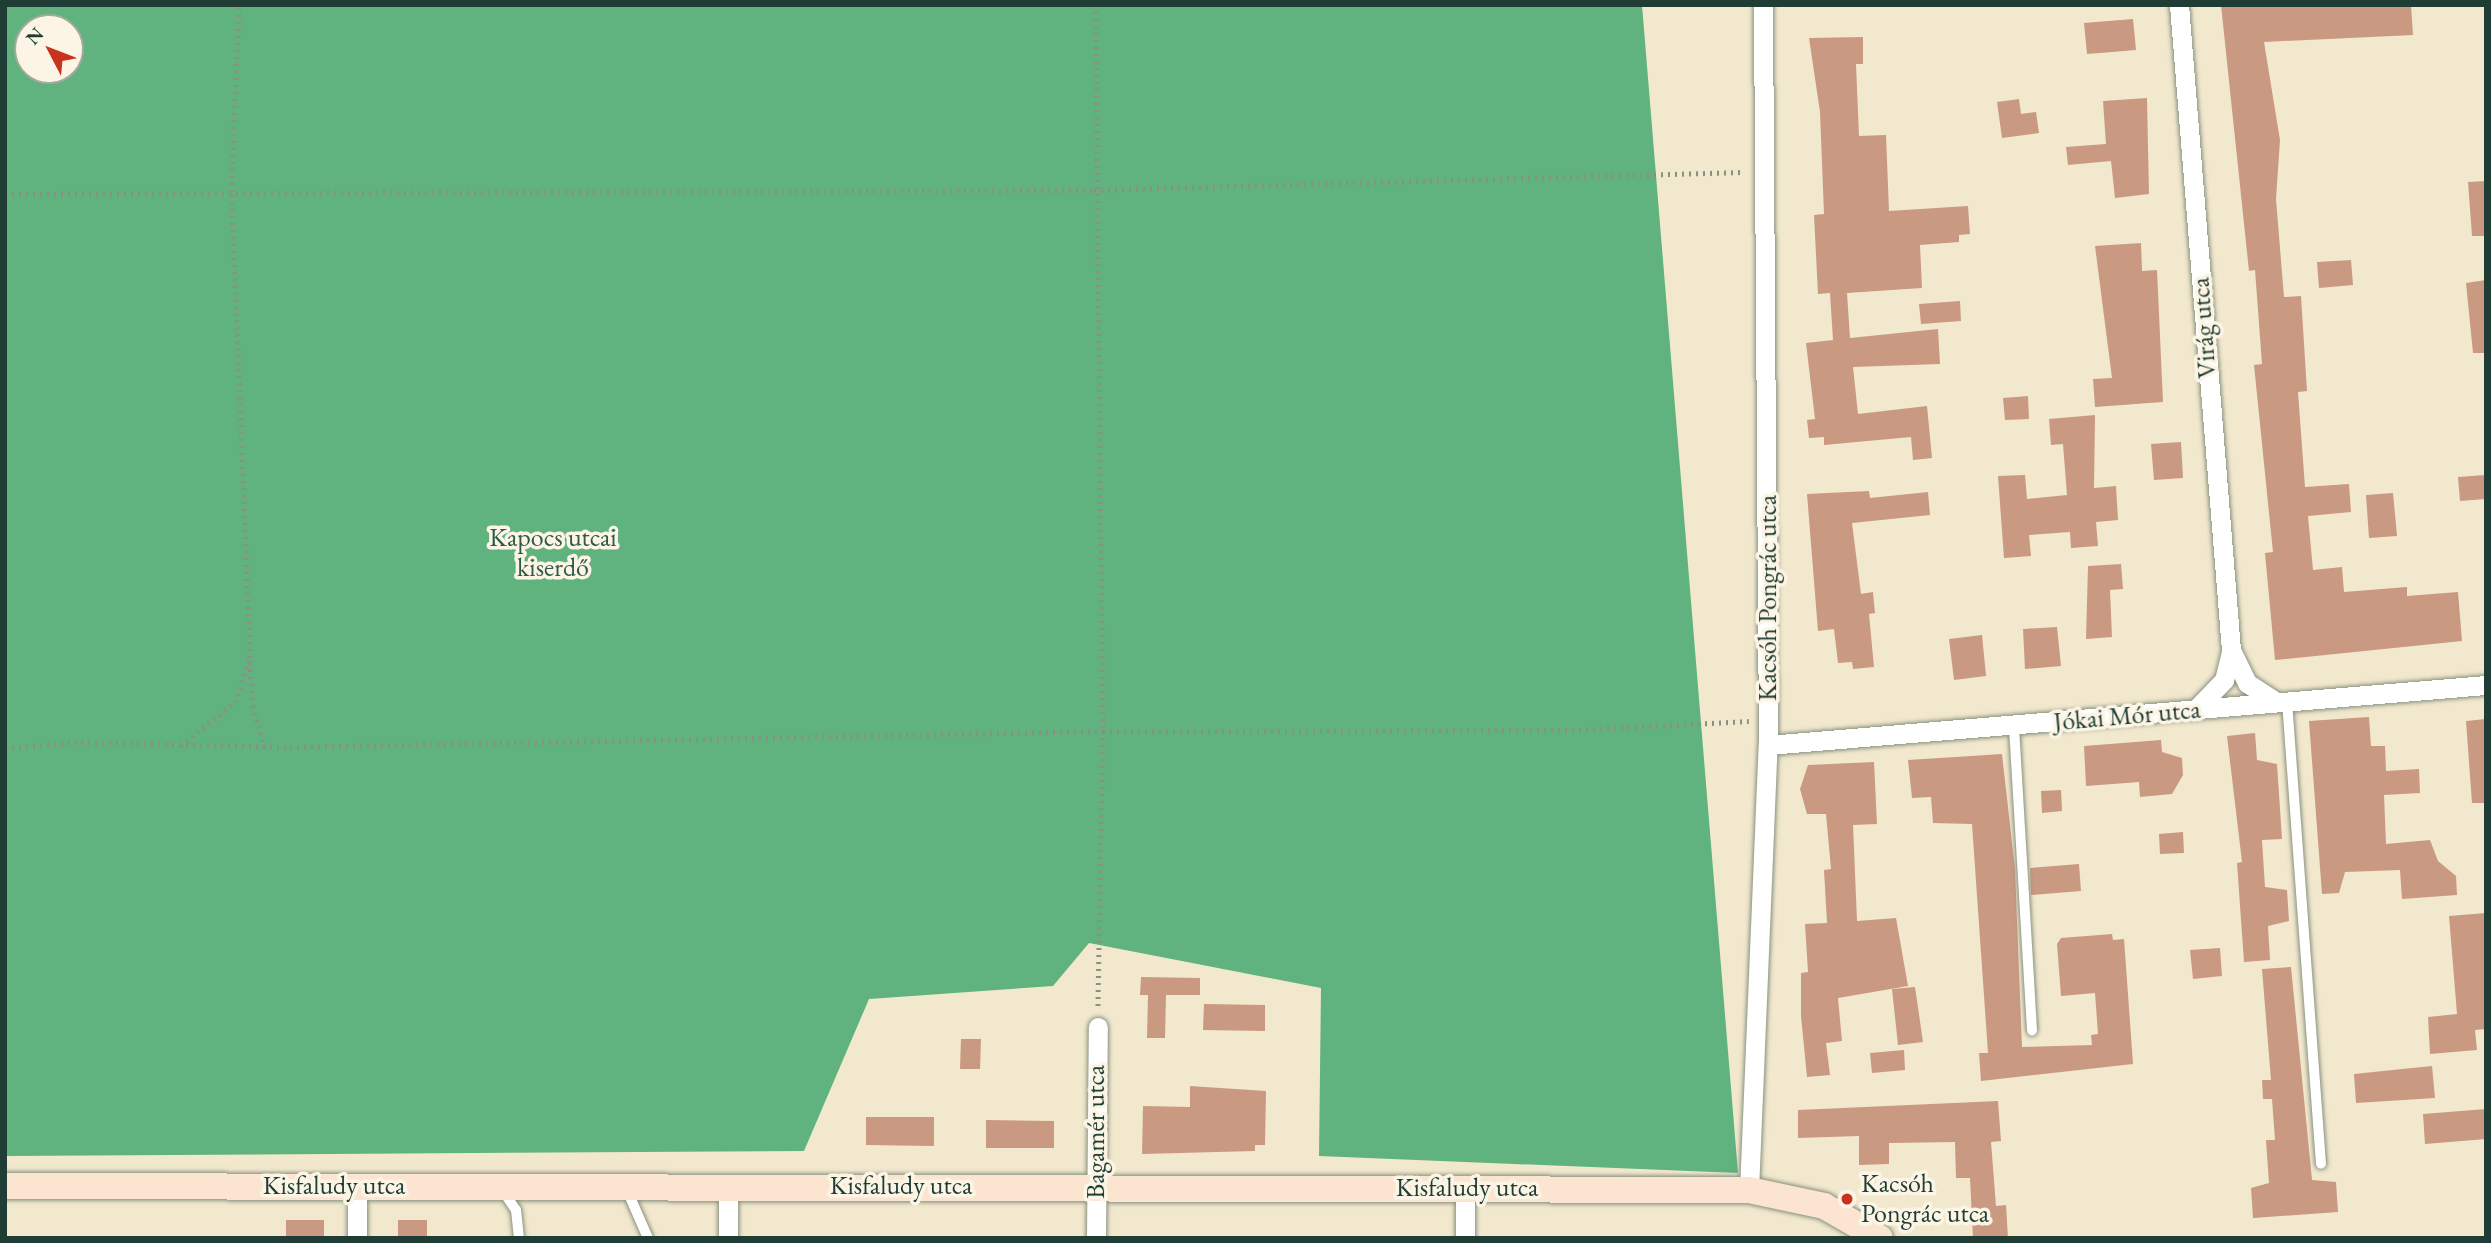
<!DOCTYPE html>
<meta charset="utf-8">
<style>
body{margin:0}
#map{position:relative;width:2491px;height:1243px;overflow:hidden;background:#f2e8cd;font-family:"EB Garamond",serif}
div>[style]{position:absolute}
.forest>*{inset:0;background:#60b27f}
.building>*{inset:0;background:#c99982}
.path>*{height:4.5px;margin-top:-2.25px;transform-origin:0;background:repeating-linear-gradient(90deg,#889280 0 2px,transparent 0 7px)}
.roads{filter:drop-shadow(0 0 2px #889280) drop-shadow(0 0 2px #889280)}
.lane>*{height:10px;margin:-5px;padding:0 5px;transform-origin:5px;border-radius:5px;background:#fff}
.street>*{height:19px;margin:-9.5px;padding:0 9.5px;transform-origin:9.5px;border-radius:9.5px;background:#fff}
.secondary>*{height:26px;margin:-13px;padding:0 13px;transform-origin:13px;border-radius:13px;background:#fce5d0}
.dots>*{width:19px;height:19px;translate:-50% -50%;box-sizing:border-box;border:4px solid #fcf5e5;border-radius:50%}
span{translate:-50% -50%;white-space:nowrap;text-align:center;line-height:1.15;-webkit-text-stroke:7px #fcf5e5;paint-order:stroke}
.street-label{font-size:26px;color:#1f3d34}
.park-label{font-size:26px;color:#305a48}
.poi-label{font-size:26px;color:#1f3d34}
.left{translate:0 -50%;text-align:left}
.frame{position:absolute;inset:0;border:7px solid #1f3d34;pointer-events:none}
.north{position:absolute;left:14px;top:14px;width:70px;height:70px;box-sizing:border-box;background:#fcf5e5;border:2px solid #a4ab9e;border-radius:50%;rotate:312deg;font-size:19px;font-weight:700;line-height:28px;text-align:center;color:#1f3d34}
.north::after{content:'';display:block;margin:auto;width:24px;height:32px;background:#c8321e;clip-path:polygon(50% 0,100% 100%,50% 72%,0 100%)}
</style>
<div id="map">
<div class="forest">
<div style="clip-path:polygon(evenodd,5px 5px,1642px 5px,1738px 1173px,1319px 1156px,1321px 988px,1089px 943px,1053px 986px,869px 999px,804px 1151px,5px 1156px,5px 5px,28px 28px,70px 28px,70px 70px,28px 70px,28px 28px)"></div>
</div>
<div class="building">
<div style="clip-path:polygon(2221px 5px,2411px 5px,2413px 35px,2264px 42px,2280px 140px,2276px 199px,2284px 297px,2301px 296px,2307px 391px,2298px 392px,2305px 487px,2349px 484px,2351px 512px,2308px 516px,2313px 570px,2342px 567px,2344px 592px,2407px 587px,2407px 596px,2458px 592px,2462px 641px,2275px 660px,2265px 553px,2273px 552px,2254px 365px,2262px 364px,2255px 270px,2249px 271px)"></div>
<div style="clip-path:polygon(2133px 19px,2136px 50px,2087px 54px,2084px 23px)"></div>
<div style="clip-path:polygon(1863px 37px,1863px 64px,1856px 64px,1859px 136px,1886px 135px,1889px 211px,1968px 206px,1970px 234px,1959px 235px,1959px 242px,1920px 245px,1922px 288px,1847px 293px,1850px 338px,1938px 329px,1940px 364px,1853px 367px,1858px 414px,1927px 406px,1932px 458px,1913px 460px,1911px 437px,1824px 445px,1824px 437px,1809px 438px,1807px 420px,1815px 419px,1806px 343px,1833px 340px,1830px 293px,1818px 294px,1814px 215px,1824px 214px,1820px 112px,1809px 38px)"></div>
<div style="clip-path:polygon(2147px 98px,2149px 194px,2115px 198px,2111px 161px,2068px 165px,2066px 147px,2106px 144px,2103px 101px)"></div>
<div style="clip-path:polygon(2019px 99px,2021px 114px,2036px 112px,2039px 133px,2002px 138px,1997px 102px)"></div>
<div style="clip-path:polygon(2486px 181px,2486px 236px,2472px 236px,2468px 182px)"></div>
<div style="clip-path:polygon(2141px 243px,2142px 271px,2157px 270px,2163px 402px,2095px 407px,2093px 379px,2112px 378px,2095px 246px)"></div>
<div style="clip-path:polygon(2351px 260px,2353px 285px,2319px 288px,2317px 262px)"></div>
<div style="clip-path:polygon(2486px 280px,2486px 353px,2473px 353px,2466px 283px)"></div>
<div style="clip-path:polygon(1960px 301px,1961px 321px,1921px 324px,1919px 304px)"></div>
<div style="clip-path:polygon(2028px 396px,2029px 419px,2005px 420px,2003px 398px)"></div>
<div style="clip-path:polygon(2095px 415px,2094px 488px,2116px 486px,2118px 520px,2096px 522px,2098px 546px,2071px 548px,2070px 532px,2029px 535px,2031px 556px,2004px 558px,1998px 476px,2025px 475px,2027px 499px,2067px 495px,2063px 444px,2051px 445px,2049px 419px)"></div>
<div style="clip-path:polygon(2181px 442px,2183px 478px,2154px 480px,2151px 444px)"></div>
<div style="clip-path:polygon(2486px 475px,2486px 499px,2460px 501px,2458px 477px)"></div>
<div style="clip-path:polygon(1869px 491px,1870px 498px,1928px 492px,1930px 515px,1852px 523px,1861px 594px,1873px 592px,1875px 613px,1869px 614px,1874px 667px,1853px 669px,1852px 662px,1838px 663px,1834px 629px,1818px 631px,1807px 494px)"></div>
<div style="clip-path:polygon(2393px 493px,2397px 536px,2369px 538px,2366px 495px)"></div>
<div style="clip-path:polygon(2121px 564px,2123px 589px,2110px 590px,2112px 637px,2086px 639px,2088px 566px)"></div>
<div style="clip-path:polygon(2057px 627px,2061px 666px,2025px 669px,2023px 629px)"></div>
<div style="clip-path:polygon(1982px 635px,1986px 676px,1954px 680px,1949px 639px)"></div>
<div style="clip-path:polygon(2369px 717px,2371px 746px,2385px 746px,2386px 771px,2419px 769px,2420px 793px,2384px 795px,2386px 844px,2430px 840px,2438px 861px,2456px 876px,2457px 895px,2402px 899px,2400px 870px,2345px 872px,2339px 893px,2322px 894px,2309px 721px)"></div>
<div style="clip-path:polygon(2486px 719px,2486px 803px,2472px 803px,2466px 721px)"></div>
<div style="clip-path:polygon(2255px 733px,2257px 760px,2277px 764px,2282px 839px,2262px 840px,2265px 887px,2287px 890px,2289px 921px,2268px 926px,2270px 960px,2244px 962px,2237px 863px,2242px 862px,2227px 736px)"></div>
<div style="clip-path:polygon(2161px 740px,2162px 752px,2182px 758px,2183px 775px,2172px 794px,2140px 797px,2139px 782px,2086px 786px,2084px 746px)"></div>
<div style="clip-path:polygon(2002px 754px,2015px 869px,2022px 1047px,2092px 1045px,2091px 1035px,2098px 1034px,2095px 993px,2061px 996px,2057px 944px,2061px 938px,2112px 934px,2113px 940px,2124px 939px,2133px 1064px,1981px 1081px,1979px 1053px,1988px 1053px,1972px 824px,1933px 823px,1931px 797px,1912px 798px,1908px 760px)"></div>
<div style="clip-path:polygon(1874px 762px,1877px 824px,1853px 825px,1857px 921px,1896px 918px,1908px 986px,1838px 998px,1842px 1041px,1826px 1043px,1830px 1075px,1807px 1077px,1801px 1016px,1801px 973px,1808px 972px,1805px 924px,1827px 923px,1824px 870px,1831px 869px,1826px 814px,1807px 814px,1800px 789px,1808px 765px)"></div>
<div style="clip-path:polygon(2061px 790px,2062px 811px,2042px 813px,2041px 791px)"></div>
<div style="clip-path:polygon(2183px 832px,2184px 853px,2160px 854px,2159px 834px)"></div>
<div style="clip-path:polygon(2079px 864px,2081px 891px,2031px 895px,2030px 868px)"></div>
<div style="clip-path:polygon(2486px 913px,2486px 1029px,2475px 1030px,2477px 1050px,2430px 1054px,2428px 1017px,2457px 1014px,2449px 916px)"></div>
<div style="clip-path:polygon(2220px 948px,2222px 976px,2193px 979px,2190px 950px)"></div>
<div style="clip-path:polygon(2291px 967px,2312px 1180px,2336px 1182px,2338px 1212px,2253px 1218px,2251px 1188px,2269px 1183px,2266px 1140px,2275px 1140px,2272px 1099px,2263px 1099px,2262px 1080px,2271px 1080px,2262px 969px)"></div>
<div style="clip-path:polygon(1141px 977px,1200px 978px,1200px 995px,1166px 995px,1165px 1038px,1147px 1038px,1148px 995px,1140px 995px)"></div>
<div style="clip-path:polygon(1915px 987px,1923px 1042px,1898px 1045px,1892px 989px)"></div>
<div style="clip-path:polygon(1204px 1004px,1265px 1005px,1265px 1031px,1203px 1030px)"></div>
<div style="clip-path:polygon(961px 1039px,981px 1039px,980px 1069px,960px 1069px)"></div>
<div style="clip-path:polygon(1904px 1050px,1905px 1070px,1872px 1073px,1870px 1053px)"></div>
<div style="clip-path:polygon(2432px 1066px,2435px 1098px,2356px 1103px,2354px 1074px)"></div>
<div style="clip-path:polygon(1190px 1086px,1266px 1091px,1265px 1145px,1255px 1145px,1255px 1151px,1142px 1154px,1143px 1106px,1190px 1107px)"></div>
<div style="clip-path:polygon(1998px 1101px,2001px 1141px,1991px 1142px,1996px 1206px,2006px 1205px,2008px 1238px,1973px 1238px,1970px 1178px,1956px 1178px,1955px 1142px,1889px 1143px,1889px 1164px,1859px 1165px,1859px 1136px,1798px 1138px,1798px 1110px)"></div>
<div style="clip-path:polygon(2486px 1109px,2486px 1139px,2425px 1144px,2423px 1114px)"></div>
<div style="clip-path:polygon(866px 1117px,934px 1117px,934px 1146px,866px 1145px)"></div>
<div style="clip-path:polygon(986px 1120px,1054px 1121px,1054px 1148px,986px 1148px)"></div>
<div style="clip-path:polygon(286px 1220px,324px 1220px,324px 1238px,286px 1238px)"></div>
<div style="clip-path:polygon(398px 1220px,427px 1220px,427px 1238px,398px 1238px)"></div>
</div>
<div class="path">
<div style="left:1096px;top:5px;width:726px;rotate:89.45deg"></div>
<div style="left:1103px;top:731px;width:278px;rotate:91deg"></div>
<div style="left:5px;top:194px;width:1089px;rotate:-0.21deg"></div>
<div style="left:1094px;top:190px;width:650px;rotate:-1.59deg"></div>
<div style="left:250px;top:663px;width:43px;rotate:86deg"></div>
<div style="left:253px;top:706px;width:43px;rotate:73.7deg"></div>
<div style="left:181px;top:746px;width:70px;rotate:-39.2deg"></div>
<div style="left:235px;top:702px;width:46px;rotate:-71.2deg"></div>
<div style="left:250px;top:658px;width:466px;rotate:-92.3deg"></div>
<div style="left:231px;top:192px;width:187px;rotate:-87.6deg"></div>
<div style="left:5px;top:748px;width:76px;rotate:-4.5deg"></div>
<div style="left:81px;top:742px;width:209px;rotate:1.4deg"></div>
<div style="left:290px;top:747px;width:813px;rotate:-1.13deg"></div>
<div style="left:1103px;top:731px;width:476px;rotate:-0.1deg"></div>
<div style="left:1579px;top:730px;width:170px;rotate:-3deg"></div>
</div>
<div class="roads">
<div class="lane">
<div style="left:2287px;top:701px;width:464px;rotate:85.8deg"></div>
<div style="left:2014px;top:727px;width:304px;rotate:86.6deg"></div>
<div style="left:627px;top:1190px;width:52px;rotate:66.4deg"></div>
<div style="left:503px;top:1191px;width:23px;rotate:56deg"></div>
<div style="left:516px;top:1210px;width:28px;rotate:84deg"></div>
</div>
<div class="street">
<div style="left:2179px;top:5px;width:647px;rotate:85.39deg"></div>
<div style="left:2231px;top:650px;width:37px;rotate:64deg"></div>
<div style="left:2247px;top:683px;width:35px;rotate:33deg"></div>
<div style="left:2195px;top:710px;width:42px;rotate:-46deg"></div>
<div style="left:2224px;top:680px;width:30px;rotate:-76deg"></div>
<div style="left:1768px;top:745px;width:721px;rotate:-4.78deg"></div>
<div style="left:1749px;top:1190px;width:445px;rotate:-87.6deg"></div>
<div style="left:1768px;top:745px;width:740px;rotate:-90.39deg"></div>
<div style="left:357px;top:1238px;width:52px;rotate:-90deg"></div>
<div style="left:728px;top:1238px;width:53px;rotate:-90deg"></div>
<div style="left:1096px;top:1238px;width:211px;rotate:-89.5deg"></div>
<div style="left:1465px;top:1238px;width:50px;rotate:-90deg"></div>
</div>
<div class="secondary">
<div style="left:5px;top:1186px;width:1744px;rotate:0.13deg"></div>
<div style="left:1749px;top:1190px;width:77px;rotate:12deg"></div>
<div style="left:1824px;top:1206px;width:64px;rotate:29.7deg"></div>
</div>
</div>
<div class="dots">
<div style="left:1847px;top:1199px;background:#c8321e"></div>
</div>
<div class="street-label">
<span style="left:2204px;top:328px;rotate:-94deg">Virág utca</span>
<span style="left:1768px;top:598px;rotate:-90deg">Kacsóh Pongrác utca</span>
<span style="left:2127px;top:716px;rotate:-5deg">Jókai Mór utca</span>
<span style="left:1096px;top:1132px;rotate:-90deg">Bagamér utca</span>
<span style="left:334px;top:1186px">Kisfaludy utca</span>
<span style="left:901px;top:1186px">Kisfaludy utca</span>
<span style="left:1467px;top:1188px">Kisfaludy utca</span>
</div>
<div class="park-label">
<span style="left:553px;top:553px">Kapocs utcai<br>kiserdő</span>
</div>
<div class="poi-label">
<span class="left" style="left:1861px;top:1199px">Kacsóh<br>Pongrác utca</span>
</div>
<div class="frame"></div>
<div class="north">N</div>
</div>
